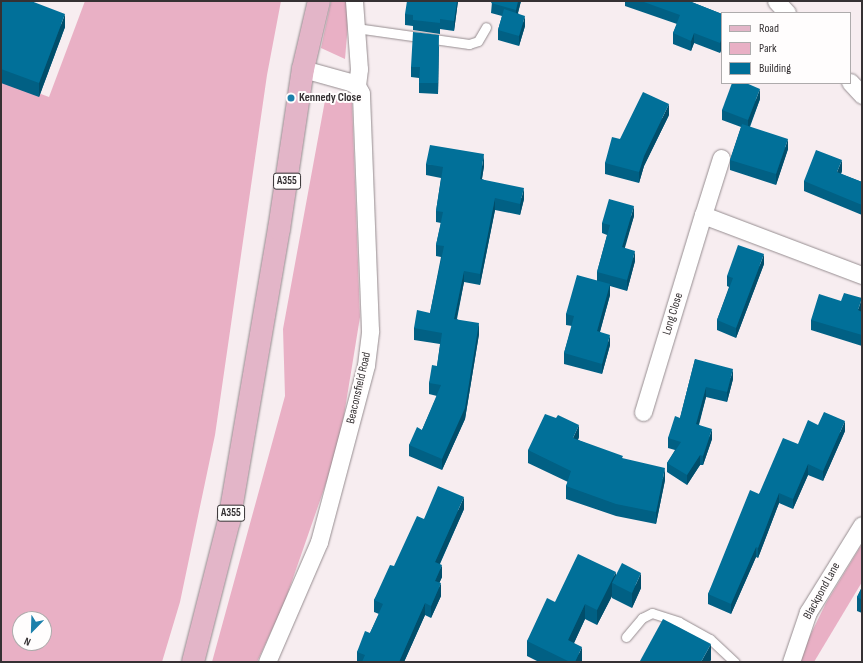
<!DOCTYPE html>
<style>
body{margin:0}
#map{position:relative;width:863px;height:663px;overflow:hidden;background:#f7edf0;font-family:"Sofia Sans Condensed",sans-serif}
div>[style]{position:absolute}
.green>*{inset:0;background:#e9b0c5}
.roads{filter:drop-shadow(0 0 1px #968d90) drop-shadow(0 0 1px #968d90)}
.lane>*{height:9px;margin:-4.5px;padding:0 4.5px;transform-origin:4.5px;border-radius:4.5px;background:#fff}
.street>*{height:17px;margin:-8.5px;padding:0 8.5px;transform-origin:8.5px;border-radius:8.5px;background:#fff}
.primary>*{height:22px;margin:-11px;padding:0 11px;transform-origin:11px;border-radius:11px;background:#e3b5c8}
.wall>*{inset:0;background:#016084}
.shaded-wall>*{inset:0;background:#014e6b}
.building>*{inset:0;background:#017099}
.dots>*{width:11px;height:11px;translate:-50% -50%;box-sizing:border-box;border:2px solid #fffdfd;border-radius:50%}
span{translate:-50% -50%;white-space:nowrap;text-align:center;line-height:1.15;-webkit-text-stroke:4px #fffdfd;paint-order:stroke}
.shield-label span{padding:1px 3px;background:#fffdfd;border:1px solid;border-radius:3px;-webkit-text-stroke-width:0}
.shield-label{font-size:11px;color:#353133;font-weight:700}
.poi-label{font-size:12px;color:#353133;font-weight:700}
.left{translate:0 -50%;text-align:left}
.street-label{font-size:12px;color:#353133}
.frame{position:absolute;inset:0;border:2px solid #353133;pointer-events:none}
.legend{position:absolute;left:721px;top:12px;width:130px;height:72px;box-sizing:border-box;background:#fffdfd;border:1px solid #aeabac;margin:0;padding:5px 7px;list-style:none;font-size:12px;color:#353133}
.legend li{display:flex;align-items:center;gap:8px;height:20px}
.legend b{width:20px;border:1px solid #aeabac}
.north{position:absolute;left:12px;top:611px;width:40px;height:40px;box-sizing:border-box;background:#fffdfd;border:1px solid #aeabac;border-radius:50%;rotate:203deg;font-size:11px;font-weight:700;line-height:16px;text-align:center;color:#353133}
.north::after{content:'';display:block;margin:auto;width:14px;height:18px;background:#1c80ab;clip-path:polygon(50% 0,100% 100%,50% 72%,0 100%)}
</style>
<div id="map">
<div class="green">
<div style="clip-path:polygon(evenodd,85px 1px,281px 1px,267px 75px,215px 435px,180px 602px,162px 662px,1px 662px,1px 79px,49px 97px,85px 1px,20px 619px,44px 619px,44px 643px,20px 643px,20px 619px)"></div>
<div style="clip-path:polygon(331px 1px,350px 1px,345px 59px,321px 48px)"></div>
<div style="clip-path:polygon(326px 95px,352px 100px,360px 317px,339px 446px,284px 604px,257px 662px,212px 662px,285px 396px,283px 329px)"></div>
<div style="clip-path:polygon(862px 544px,862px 582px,814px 662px,797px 662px,826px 603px)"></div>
</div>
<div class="roads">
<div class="lane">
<div style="left:356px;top:28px;width:114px;rotate:8.1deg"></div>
<div style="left:469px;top:44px;width:9px;rotate:-18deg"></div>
<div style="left:478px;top:41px;width:16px;rotate:-60deg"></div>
<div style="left:626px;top:637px;width:25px;rotate:-50deg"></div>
<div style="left:642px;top:618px;width:11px;rotate:-27deg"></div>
<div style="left:652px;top:613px;width:28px;rotate:18deg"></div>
<div style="left:679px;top:622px;width:35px;rotate:29deg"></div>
<div style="left:710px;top:639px;width:34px;rotate:43deg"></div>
</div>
<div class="street">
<div style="left:354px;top:1px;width:68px;rotate:85.8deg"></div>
<div style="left:359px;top:69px;width:17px;rotate:97deg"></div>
<div style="left:776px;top:1px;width:16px;rotate:47deg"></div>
<div style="left:850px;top:82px;width:18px;rotate:47deg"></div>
<div style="left:721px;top:158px;width:60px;rotate:107.5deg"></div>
<div style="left:703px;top:215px;width:170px;rotate:20.7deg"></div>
<div style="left:643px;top:412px;width:206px;rotate:-73.1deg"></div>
<div style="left:267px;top:662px;width:131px;rotate:-66.6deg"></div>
<div style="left:319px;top:542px;width:183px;rotate:-75.1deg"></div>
<div style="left:366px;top:365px;width:35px;rotate:-83deg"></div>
<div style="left:370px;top:330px;width:237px;rotate:-92.2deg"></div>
<div style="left:361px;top:93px;width:8px;rotate:-120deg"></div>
<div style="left:357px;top:86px;width:8px;rotate:-150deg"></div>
<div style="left:350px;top:82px;width:49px;rotate:-164.5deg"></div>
<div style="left:791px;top:662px;width:53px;rotate:-71.2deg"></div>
<div style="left:808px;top:612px;width:102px;rotate:-58.2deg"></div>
</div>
<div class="primary">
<div style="left:193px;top:662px;width:146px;rotate:-75.7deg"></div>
<div style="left:229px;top:521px;width:296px;rotate:-80.3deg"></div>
<div style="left:279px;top:229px;width:162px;rotate:-81.5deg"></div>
<div style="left:303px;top:69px;width:70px;rotate:-76.8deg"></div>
</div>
</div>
<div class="wall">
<div style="clip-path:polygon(1px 1px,65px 27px,39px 97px,1px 83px)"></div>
<div style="clip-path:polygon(458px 1px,454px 31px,440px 29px,440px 34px,413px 30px,413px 26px,405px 25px,405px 14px)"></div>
<div style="clip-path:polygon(490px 1px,521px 1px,518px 13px,525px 26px,519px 46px,498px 40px,498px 30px,502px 16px,491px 13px,492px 2px)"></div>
<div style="clip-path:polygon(625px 1px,689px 1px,722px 14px,722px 48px,720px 53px,694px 43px,691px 51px,673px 44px,673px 33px,677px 24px,625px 6px)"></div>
<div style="clip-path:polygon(439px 46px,438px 94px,419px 93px,419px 78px,411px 77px,411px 67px)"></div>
<div style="clip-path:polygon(760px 99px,750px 127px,788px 149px,776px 185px,730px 170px,730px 160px,741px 127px,722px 120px,722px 110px)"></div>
<div style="clip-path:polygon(669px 115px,644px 166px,639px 183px,605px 174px,605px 163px,620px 139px)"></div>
<div style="clip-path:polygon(426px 164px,484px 166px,482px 179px,524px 199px,520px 215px,495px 210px,480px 285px,464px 282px,457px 319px,479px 334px,465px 419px,442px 470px,409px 456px,409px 445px,422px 430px,437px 396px,429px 394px,429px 383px,437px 366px,440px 344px,414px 340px,414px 328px,430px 313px,441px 257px,436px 256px,436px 245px,441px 223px,436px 222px,436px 211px,441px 178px,426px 175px)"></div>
<div style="clip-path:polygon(842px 171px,841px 174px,862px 182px,862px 215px,804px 191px,804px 181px)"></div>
<div style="clip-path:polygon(634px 216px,624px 248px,635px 261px,627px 291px,610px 286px,610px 295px,600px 332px,610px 345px,602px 374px,564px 364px,564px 353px,572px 326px,566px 325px,566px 314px,597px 281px,597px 272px,607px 235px,602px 233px,602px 223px)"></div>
<div style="clip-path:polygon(764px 264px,736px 338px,717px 330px,717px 320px,729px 287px,727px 286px,727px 276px)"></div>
<div style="clip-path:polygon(862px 308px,861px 312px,862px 312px,862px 346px,811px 330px,811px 320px)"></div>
<div style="clip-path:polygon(695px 359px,733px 379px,727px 402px,706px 397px,699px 425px,712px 439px,703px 465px,700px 465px,687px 485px,667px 472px,667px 463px,675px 450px,668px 448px,668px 438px,680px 418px)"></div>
<div style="clip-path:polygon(845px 431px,823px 481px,808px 475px,793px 509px,779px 503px,758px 558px,756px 557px,731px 614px,708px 604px,708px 594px,759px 494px,798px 444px)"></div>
<div style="clip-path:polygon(579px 437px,578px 440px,623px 459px,665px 480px,656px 524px,616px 516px,566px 499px,566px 486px,568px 482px,528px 463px,528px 450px)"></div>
<div style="clip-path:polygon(464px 509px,440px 564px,442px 577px,439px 583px,441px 596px,431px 618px,425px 615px,404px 662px,357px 662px,357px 652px,370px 633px,379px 614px,374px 612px,374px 600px,424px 519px)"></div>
<div style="clip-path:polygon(616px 575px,641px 588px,632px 608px,612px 598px,612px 596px,597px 625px,585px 619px,574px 643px,582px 662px,539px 662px,527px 656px,527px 641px,555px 602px)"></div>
<div style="clip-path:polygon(862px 587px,862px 613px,857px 611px,857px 597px)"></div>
</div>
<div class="shaded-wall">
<div style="clip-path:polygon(457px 1px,458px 1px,454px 31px,454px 21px)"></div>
<div style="clip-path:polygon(518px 1px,521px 1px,516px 20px,516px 10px)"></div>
<div style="clip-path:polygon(65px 14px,65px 27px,39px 97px,39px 83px)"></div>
<div style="clip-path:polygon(525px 16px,525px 26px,519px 46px,519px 36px)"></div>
<div style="clip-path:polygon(694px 33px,694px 43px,691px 51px,691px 41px)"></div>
<div style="clip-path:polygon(439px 35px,439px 46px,438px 94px,438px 83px)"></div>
<div style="clip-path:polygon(722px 37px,722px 48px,720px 53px,720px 43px)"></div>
<div style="clip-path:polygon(760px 89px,760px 99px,748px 130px,748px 120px)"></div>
<div style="clip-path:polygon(669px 104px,669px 115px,644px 166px,639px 183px,639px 172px,644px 156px)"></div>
<div style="clip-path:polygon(788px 139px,788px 149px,776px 185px,776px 174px)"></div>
<div style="clip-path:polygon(484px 154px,484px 166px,480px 190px,480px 179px)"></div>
<div style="clip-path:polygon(842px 160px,842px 171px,837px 183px,837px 172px)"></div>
<div style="clip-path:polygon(524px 188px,524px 199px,520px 215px,520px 204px)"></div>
<div style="clip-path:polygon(495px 198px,495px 210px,480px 285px,480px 274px)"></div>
<div style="clip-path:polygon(634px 206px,634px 216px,622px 258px,622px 247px)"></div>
<div style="clip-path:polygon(635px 251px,635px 261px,627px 291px,627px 280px)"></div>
<div style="clip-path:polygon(764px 254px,764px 264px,736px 338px,736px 328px)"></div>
<div style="clip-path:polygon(464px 271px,464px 282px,454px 330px,454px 319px)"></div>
<div style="clip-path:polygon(610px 284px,610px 295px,597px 342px,597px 331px)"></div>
<div style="clip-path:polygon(862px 298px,862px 308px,858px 321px,858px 310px)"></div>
<div style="clip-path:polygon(479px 323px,479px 334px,465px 419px,442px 470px,442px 459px)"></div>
<div style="clip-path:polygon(610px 335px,610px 345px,602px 374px,602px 364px)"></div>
<div style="clip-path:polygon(733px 369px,733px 379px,727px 402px,727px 392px)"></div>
<div style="clip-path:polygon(706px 387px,706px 397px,696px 434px,696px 424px)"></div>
<div style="clip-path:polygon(845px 421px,845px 431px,823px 481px,823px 471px)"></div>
<div style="clip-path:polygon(579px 425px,579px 437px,573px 451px,573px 438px)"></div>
<div style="clip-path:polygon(712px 429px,712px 439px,703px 465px,703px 456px)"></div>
<div style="clip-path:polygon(700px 455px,700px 465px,687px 485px,687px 475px)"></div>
<div style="clip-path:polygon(808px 464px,808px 475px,793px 509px,793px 499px)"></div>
<div style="clip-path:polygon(665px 468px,665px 480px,656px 524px,656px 512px)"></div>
<div style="clip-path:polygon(779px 493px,779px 503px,758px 558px,758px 548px)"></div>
<div style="clip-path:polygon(464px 497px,464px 509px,435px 574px,435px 562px)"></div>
<div style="clip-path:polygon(756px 547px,756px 557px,731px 614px,731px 604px)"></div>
<div style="clip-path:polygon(442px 565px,442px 577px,435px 593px,435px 581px)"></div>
<div style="clip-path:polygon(616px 572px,616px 585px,612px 583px,612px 596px,597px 625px,597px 610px)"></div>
<div style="clip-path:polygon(641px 573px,641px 588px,632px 608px,632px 593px)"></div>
<div style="clip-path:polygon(441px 583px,441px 596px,431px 618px,431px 606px)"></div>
<div style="clip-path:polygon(425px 603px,425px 615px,404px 662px,399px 662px)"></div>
<div style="clip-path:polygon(585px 604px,585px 619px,568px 656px,568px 640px)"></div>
<div style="clip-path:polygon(711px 644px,711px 660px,710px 662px,701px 662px)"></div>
<div style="clip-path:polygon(582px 647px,582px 662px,575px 662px)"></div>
</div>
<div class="building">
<div style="clip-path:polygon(1px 1px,31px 1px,65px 14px,39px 83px,1px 69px,1px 64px,2px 61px,1px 61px)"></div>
<div style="clip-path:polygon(407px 1px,457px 1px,454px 21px,440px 19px,440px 23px,413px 20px,413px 15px,405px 14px)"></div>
<div style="clip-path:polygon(492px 1px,518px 1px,516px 10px,491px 3px)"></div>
<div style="clip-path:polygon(641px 1px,689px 1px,722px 14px,722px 37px,720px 43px,694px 33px,691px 41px,673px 33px,680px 15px)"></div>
<div style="clip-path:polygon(504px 9px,525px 16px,519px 36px,498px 30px)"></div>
<div style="clip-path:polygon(413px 32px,439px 35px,438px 83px,419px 83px,420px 67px,411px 67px)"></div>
<div style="clip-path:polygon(732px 83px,746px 83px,760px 89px,748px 120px,722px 110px)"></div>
<div style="clip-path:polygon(643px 92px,669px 104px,644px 156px,639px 172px,605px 163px,612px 137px,620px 139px)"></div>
<div style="clip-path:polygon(742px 124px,788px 139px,776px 174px,730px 160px)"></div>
<div style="clip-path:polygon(430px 145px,484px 154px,480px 179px,524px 188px,520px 204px,495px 198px,480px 274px,464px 271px,454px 319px,479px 323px,465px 408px,442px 459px,409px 445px,417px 427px,422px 430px,441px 385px,429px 383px,432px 365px,437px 366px,442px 333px,414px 328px,417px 310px,430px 313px,444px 246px,436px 245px,443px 212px,436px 211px,443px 167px,426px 164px)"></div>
<div style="clip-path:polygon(816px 150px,842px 160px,837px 172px,862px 182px,862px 205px,804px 181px)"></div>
<div style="clip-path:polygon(609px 199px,634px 206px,622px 247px,635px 251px,627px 280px,597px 272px,610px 225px,602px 223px)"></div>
<div style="clip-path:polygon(738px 245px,764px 254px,736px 328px,717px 320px,733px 278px,727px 276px)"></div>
<div style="clip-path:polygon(577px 275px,610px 284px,597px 331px,610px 335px,602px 364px,564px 353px,574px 316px,566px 314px)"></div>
<div style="clip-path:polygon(844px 293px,862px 298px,858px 310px,862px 312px,862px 335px,811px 320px,819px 294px,841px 301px)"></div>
<div style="clip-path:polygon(695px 359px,733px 369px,727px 392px,706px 387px,696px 424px,712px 429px,703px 456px,700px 455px,687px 475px,667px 463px,681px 442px,668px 438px,675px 416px,680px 418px)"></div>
<div style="clip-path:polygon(824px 412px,845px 421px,823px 471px,808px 464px,793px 499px,779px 493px,758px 548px,756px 547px,731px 604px,708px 594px,750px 490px,759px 494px,783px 438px,798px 444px,808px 420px,818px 425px)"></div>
<div style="clip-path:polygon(545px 414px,556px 418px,558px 415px,579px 425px,573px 438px,623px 456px,622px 458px,665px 468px,656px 512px,616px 504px,566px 486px,571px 471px,528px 450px)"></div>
<div style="clip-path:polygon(438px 486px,464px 497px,435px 562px,442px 565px,435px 581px,441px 583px,431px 606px,425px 603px,399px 662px,362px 662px,365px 655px,357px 652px,365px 631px,370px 633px,383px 604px,374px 600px,390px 565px,394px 566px,417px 516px,424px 519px)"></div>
<div style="clip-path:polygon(578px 554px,616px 572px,597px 610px,585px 604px,568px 640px,582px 647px,575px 662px,570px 662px,527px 641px,547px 598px,555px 602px)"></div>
<div style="clip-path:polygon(622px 563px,641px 573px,632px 593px,612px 583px)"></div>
<div style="clip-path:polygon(862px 587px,862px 600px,857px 597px)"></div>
<div style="clip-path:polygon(663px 619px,711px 644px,701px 662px,642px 662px,640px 661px)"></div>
</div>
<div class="dots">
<div style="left:291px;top:98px;background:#1c80ab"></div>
</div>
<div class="shield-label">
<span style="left:287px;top:181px">A355</span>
<span style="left:231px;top:513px">A355</span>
</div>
<div class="poi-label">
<span class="left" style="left:299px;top:98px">Kennedy Close</span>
</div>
<div class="street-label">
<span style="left:673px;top:314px;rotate:-73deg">Long Close</span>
<span style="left:359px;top:388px;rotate:-77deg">Beaconsfield Road</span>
<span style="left:822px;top:591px;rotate:-61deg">Blackpond Lane</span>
</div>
<div class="frame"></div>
<ul class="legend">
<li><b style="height:5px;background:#e3b5c8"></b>Road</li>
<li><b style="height:11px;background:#e9b0c5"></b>Park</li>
<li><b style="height:11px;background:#017099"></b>Building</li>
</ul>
<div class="north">N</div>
</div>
